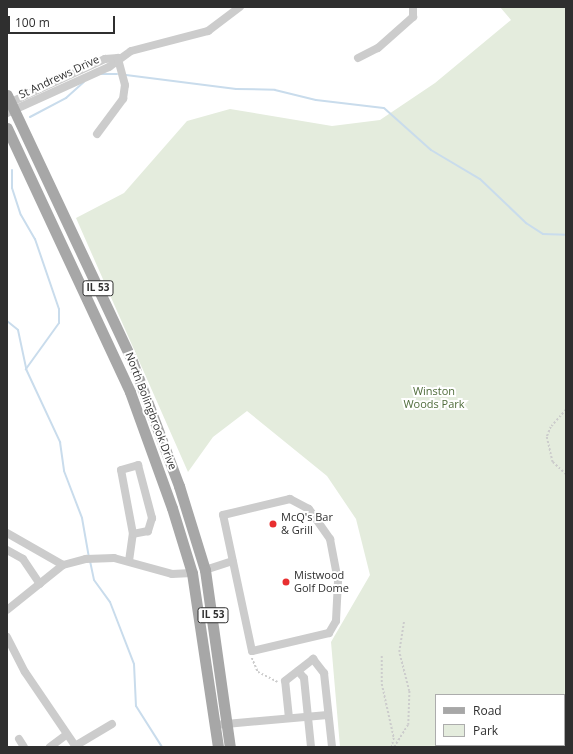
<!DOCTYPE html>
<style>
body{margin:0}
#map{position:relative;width:573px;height:754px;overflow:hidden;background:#fff;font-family:"Open Sans",sans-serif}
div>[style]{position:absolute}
.green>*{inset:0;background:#e4ecdd}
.stream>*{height:2px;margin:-1px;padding:0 1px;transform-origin:1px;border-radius:1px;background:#c9dcec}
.path>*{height:1.5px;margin-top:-0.75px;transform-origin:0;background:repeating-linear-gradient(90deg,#ccc 0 2px,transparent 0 4px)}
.minor>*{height:8px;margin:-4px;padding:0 4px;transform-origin:4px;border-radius:4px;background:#ccc}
.major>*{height:11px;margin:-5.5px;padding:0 5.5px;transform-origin:5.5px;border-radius:5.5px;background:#a7a7a7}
.dots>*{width:11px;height:11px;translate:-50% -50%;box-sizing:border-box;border:2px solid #fff;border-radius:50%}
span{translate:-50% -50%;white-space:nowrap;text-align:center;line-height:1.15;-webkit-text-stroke:4px #fff;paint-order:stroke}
.shield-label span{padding:1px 3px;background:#fff;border:1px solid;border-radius:3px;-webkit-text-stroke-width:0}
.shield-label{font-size:10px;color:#2f2f2f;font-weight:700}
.street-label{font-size:11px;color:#2f2f2f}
.park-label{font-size:11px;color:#4f6c3b}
.poi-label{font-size:11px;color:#2f2f2f}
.left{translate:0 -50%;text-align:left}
.frame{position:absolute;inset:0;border:8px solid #2f2f2f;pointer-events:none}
.legend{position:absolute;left:435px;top:694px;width:130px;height:52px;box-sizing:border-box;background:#fff;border:1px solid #acacac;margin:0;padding:5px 7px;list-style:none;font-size:12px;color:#2f2f2f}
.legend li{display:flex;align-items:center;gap:8px;height:20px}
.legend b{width:20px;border:1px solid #acacac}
.scale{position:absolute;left:8px;top:16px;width:107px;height:18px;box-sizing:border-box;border:2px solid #2f2f2f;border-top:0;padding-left:5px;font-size:12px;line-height:14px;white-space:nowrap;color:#2f2f2f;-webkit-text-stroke:3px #fff;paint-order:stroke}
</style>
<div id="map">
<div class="green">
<div style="clip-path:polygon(500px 7px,566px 7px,566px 747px,561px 745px,564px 745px,564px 695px,436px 695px,436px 745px,544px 745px,539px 747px,340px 747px,331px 642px,370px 575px,356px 519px,327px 476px,247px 411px,213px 437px,188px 472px,76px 218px,124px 193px,187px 121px,230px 109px,332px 126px,380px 120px,435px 83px,511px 20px)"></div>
</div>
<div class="stream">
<div style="left:101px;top:74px;width:16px"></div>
<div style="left:126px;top:75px;width:111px;rotate:7.3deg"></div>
<div style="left:236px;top:89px;width:39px;rotate:1deg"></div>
<div style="left:275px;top:90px;width:42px;rotate:13.7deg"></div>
<div style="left:316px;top:100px;width:68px;rotate:6.7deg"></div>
<div style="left:384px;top:108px;width:63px;rotate:41.8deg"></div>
<div style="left:431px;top:150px;width:57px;rotate:30.6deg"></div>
<div style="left:480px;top:179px;width:64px;rotate:43.7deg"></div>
<div style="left:526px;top:223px;width:20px;rotate:33deg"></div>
<div style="left:543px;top:234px;width:23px;rotate:2deg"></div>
<div style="left:30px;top:117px;width:41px;rotate:-27.8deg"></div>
<div style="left:66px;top:98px;width:24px;rotate:-42deg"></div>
<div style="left:12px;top:170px;width:18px;rotate:90deg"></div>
<div style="left:12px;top:188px;width:28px;rotate:72deg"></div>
<div style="left:21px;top:215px;width:28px;rotate:60deg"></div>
<div style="left:35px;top:239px;width:74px;rotate:71.1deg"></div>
<div style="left:59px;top:309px;width:14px;rotate:90deg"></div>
<div style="left:59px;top:323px;width:57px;rotate:125.7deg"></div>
<div style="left:7px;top:321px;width:14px;rotate:39deg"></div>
<div style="left:18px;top:330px;width:40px;rotate:78deg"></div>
<div style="left:26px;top:369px;width:81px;rotate:65deg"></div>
<div style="left:60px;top:442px;width:29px;rotate:82deg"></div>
<div style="left:64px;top:471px;width:50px;rotate:69deg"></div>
<div style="left:82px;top:518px;width:40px;rotate:80deg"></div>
<div style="left:90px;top:561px;width:19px;rotate:78deg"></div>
<div style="left:94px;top:580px;width:27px;rotate:54deg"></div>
<div style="left:110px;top:602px;width:66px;rotate:68.8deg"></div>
<div style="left:134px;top:664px;width:42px;rotate:87.3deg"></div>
<div style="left:136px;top:706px;width:49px;rotate:57.6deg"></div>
</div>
<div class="path">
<div style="left:566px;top:410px;width:23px;rotate:131deg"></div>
<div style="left:551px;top:427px;width:11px;rotate:112deg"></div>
<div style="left:547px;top:437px;width:26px;rotate:77deg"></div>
<div style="left:553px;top:462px;width:18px;rotate:43deg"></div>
<div style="left:382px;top:656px;width:28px;rotate:90deg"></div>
<div style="left:382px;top:684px;width:55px;rotate:77.5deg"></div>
<div style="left:394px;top:738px;width:9px;rotate:103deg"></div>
<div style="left:252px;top:658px;width:15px;rotate:67deg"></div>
<div style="left:258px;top:672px;width:22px;rotate:27deg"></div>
<div style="left:394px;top:747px;width:26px;rotate:-58deg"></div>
<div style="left:408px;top:725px;width:34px;rotate:-88deg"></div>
<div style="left:409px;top:691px;width:40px;rotate:-104.4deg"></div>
<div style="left:399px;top:652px;width:31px;rotate:-81deg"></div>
</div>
<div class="minor">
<div style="left:358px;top:58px;width:22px;rotate:-27deg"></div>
<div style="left:378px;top:48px;width:47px;rotate:-41.5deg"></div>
<div style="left:413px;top:17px;width:10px;rotate:-90deg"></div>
<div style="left:7px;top:104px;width:108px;rotate:-24.7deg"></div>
<div style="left:105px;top:59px;width:13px;rotate:-4deg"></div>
<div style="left:7px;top:113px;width:112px;rotate:-24.3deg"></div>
<div style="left:109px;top:67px;width:27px;rotate:-36deg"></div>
<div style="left:131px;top:51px;width:80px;rotate:-14.6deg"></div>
<div style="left:208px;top:31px;width:40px;rotate:-37deg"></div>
<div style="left:97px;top:134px;width:44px;rotate:-53.4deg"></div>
<div style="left:123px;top:99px;width:14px;rotate:-82deg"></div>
<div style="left:125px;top:85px;width:28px;rotate:-105deg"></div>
<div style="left:290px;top:499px;width:21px;rotate:28deg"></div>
<div style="left:309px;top:509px;width:37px;rotate:55deg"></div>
<div style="left:330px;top:539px;width:43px;rotate:79.2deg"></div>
<div style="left:338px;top:581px;width:40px;rotate:92.9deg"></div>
<div style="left:336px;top:621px;width:14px;rotate:120deg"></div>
<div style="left:329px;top:633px;width:79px;rotate:166.8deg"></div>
<div style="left:252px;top:651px;width:139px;rotate:-102deg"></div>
<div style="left:223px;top:515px;width:69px;rotate:-13.4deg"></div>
<div style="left:7px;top:533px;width:64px;rotate:29.7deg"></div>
<div style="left:7px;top:550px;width:18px;rotate:29deg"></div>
<div style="left:23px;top:559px;width:30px;rotate:56deg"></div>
<div style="left:129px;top:561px;width:27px;rotate:-82deg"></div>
<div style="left:133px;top:534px;width:65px;rotate:-100.6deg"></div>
<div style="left:121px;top:470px;width:18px;rotate:-16deg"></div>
<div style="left:138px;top:465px;width:55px;rotate:75.2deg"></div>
<div style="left:152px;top:518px;width:14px;rotate:107deg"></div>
<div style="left:148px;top:531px;width:15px;rotate:169deg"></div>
<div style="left:205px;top:570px;width:29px;rotate:-18deg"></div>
<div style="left:7px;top:610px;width:72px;rotate:-38.8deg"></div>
<div style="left:63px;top:565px;width:24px;rotate:-15deg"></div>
<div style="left:86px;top:559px;width:28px;rotate:-2deg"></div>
<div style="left:114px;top:558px;width:60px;rotate:15.4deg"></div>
<div style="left:172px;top:574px;width:20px;rotate:-3deg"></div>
<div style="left:7px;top:637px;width:39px;rotate:63deg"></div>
<div style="left:25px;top:672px;width:91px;rotate:55.8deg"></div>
<div style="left:298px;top:671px;width:9px;rotate:49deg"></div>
<div style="left:304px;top:678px;width:69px;rotate:84.2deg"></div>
<div style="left:289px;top:718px;width:37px;rotate:-96deg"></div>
<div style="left:285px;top:681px;width:36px;rotate:-38deg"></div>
<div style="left:313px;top:659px;width:18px;rotate:52deg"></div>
<div style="left:324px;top:673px;width:74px;rotate:83.8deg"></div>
<div style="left:215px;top:725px;width:113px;rotate:-5.1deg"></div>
<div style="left:19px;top:739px;width:9px;rotate:58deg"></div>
<div style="left:75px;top:746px;width:43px;rotate:-30.7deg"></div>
<div style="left:50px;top:747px;width:21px;rotate:-37deg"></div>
</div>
<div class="major">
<div style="left:7px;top:95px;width:294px;rotate:64.8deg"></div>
<div style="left:132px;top:361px;width:134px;rotate:69.4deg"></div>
<div style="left:179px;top:486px;width:88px;rotate:72.8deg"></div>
<div style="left:205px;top:570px;width:179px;rotate:82deg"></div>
<div style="left:7px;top:128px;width:291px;rotate:65deg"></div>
<div style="left:130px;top:392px;width:123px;rotate:70.1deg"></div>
<div style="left:172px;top:508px;width:68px;rotate:72.9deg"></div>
<div style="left:192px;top:573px;width:176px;rotate:81.5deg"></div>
</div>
<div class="dots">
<div style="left:273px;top:524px;background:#e82f30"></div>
<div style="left:286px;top:582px;background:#e82f30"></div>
</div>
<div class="shield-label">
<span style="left:98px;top:288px">IL 53</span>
<span style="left:213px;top:615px">IL 53</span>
</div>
<div class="street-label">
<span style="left:59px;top:77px;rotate:-25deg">St Andrews Drive</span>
<span style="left:151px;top:411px;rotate:69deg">North Bolingbrook Drive</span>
</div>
<div class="park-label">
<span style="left:434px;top:398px">Winston<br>Woods Park</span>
</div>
<div class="poi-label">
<span class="left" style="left:281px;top:524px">McQ's Bar<br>&amp; Grill</span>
<span class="left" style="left:294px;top:582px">Mistwood<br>Golf Dome</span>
</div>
<div class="frame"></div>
<ul class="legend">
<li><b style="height:5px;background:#a7a7a7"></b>Road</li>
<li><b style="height:11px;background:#e4ecdd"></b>Park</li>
</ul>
<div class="scale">100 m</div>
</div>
